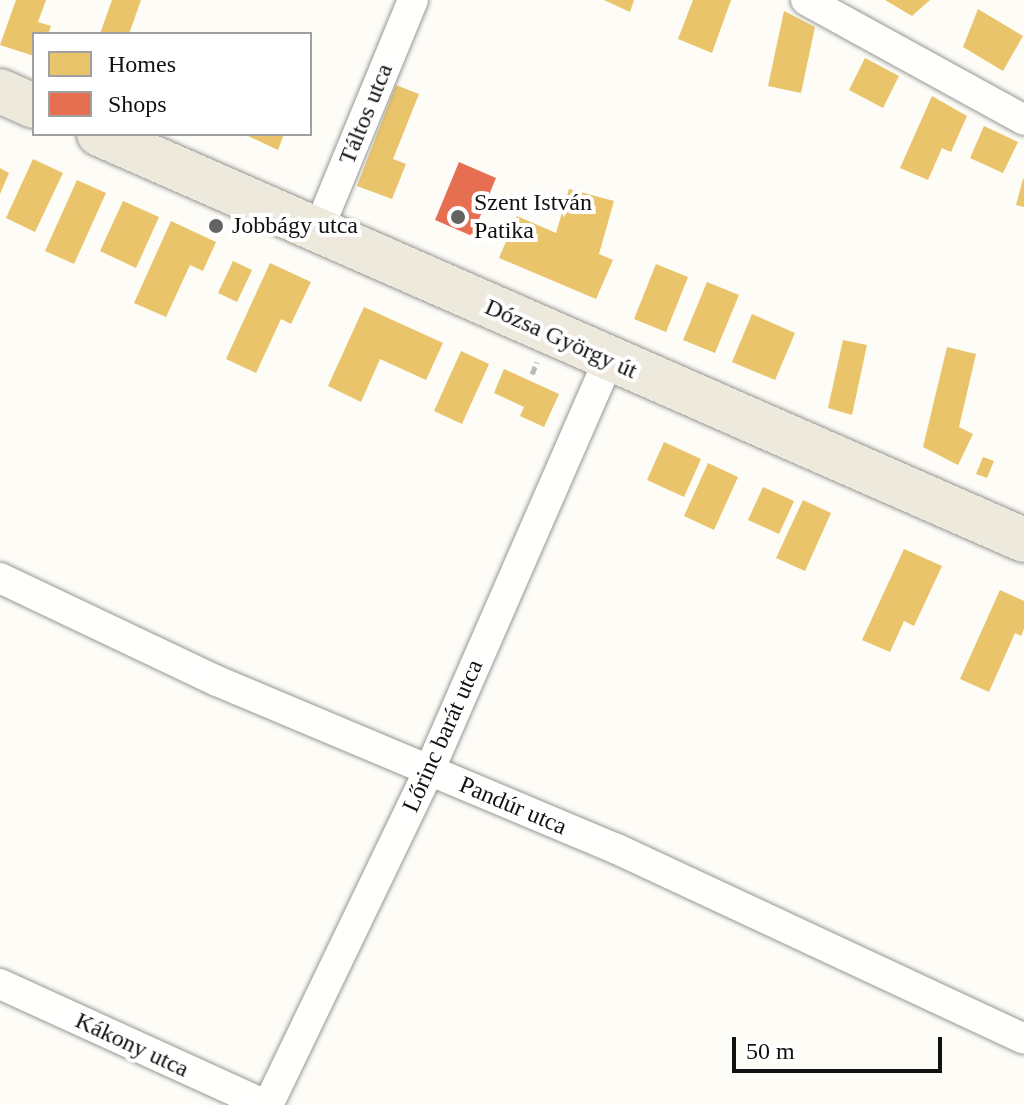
<!DOCTYPE html>
<meta charset="utf-8">
<style>
body{margin:0}
#map{position:relative;width:1024px;height:1105px;overflow:hidden;background:#fdfcf7;font-family:"Times New Roman",serif}
div>[style]{position:absolute}
.homes>*{inset:0;background:#e9c46a}
.shops>*{inset:0;background:#e76f51}
.path>*{height:5px;margin-top:-2.5px;transform-origin:0;background:repeating-linear-gradient(90deg,#b9b9b8 0 8px,transparent 0 12px)}
.roads{filter:drop-shadow(0 0 2px #979795) drop-shadow(0 0 2px #979795)}
.street>*{height:30px;margin:-15px;padding:0 15px;transform-origin:15px;border-radius:15px;background:#fffffe}
.primary>*{height:44px;margin:-22px;padding:0 22px;transform-origin:22px;border-radius:22px;background:#ede9dc}
.dots>*{width:22px;height:22px;translate:-50% -50%;box-sizing:border-box;border:4px solid #fff;border-radius:50%}
span{translate:-50% -50%;white-space:nowrap;text-align:center;line-height:1.15;-webkit-text-stroke:8px #fff;paint-order:stroke}
.street-label{font-size:24px;color:#111}
.poi-label{font-size:24px;color:#111}
.left{translate:0 -50%;text-align:left}
.legend{position:absolute;left:32px;top:32px;width:280px;height:104px;box-sizing:border-box;background:#fff;border:2px solid #a0a0a0;margin:0;padding:10px 14px;list-style:none;font-size:24px;color:#111}
.legend li{display:flex;align-items:center;gap:16px;height:40px}
.legend b{width:40px;border:2px solid #a0a0a0}
.scale{position:absolute;left:732px;top:1037px;width:210px;height:36px;box-sizing:border-box;border:4px solid #111;border-top:0;padding-left:10px;font-size:24px;line-height:28px;white-space:nowrap;color:#111;-webkit-text-stroke:6px #fff;paint-order:stroke}
</style>
<div id="map">
<div class="homes">
<div style="clip-path:polygon(16px 0,46px 0,38px 22px,51px 26px,48px 34px,34px 34px,34px 56px,0 45px)"></div>
<div style="clip-path:polygon(112px 0,141px 0,129px 34px,100px 34px)"></div>
<div style="clip-path:polygon(604px 0,634px 0,630px 12px)"></div>
<div style="clip-path:polygon(693px 0,731px 0,712px 53px,678px 39px)"></div>
<div style="clip-path:polygon(885px 0,930px 0,912px 16px)"></div>
<div style="clip-path:polygon(978px 9px,1023px 36px,1003px 71px,963px 47px)"></div>
<div style="clip-path:polygon(784px 11px,815px 27px,801px 93px,768px 86px)"></div>
<div style="clip-path:polygon(865px 58px,899px 76px,883px 108px,849px 90px)"></div>
<div style="clip-path:polygon(396px 85px,419px 94px,393px 159px,406px 164px,392px 199px,357px 186px)"></div>
<div style="clip-path:polygon(932px 96px,967px 116px,951px 152px,942px 148px,928px 180px,900px 168px)"></div>
<div style="clip-path:polygon(984px 126px,1018px 142px,1003px 173px,970px 158px)"></div>
<div style="clip-path:polygon(244px 134px,284px 134px,278px 150px)"></div>
<div style="clip-path:polygon(33px 159px,63px 173px,35px 232px,6px 218px)"></div>
<div style="clip-path:polygon(0 168px,9px 173px,0 194px)"></div>
<div style="clip-path:polygon(1023px 179px,1024px 179px,1024px 207px,1016px 205px)"></div>
<div style="clip-path:polygon(77px 180px,106px 193px,74px 264px,45px 251px)"></div>
<div style="clip-path:polygon(569px 189px,614px 201px,599px 254px,613px 260px,596px 299px,499px 258px,517px 216px,556px 233px)"></div>
<div style="clip-path:polygon(123px 201px,159px 217px,136px 268px,100px 251px)"></div>
<div style="clip-path:polygon(171px 221px,216px 242px,203px 271px,190px 265px,166px 317px,134px 303px)"></div>
<div style="clip-path:polygon(233px 261px,252px 270px,237px 302px,218px 293px)"></div>
<div style="clip-path:polygon(270px 263px,311px 282px,291px 324px,281px 319px,256px 373px,226px 359px)"></div>
<div style="clip-path:polygon(656px 264px,688px 277px,666px 332px,634px 319px)"></div>
<div style="clip-path:polygon(707px 282px,739px 295px,715px 353px,683px 340px)"></div>
<div style="clip-path:polygon(364px 307px,443px 343px,426px 380px,380px 359px,361px 402px,328px 386px)"></div>
<div style="clip-path:polygon(752px 314px,795px 333px,775px 380px,732px 362px)"></div>
<div style="clip-path:polygon(843px 340px,867px 345px,852px 415px,828px 408px)"></div>
<div style="clip-path:polygon(947px 347px,976px 354px,959px 427px,973px 434px,958px 465px,923px 447px)"></div>
<div style="clip-path:polygon(461px 351px,489px 364px,462px 424px,434px 411px)"></div>
<div style="clip-path:polygon(504px 369px,559px 394px,544px 427px,520px 416px,524px 407px,494px 393px)"></div>
<div style="clip-path:polygon(664px 442px,701px 459px,684px 497px,647px 480px)"></div>
<div style="clip-path:polygon(983px 457px,994px 461px,987px 478px,976px 474px)"></div>
<div style="clip-path:polygon(708px 463px,738px 477px,714px 530px,684px 516px)"></div>
<div style="clip-path:polygon(763px 487px,794px 501px,779px 534px,748px 520px)"></div>
<div style="clip-path:polygon(803px 500px,831px 513px,805px 571px,776px 558px)"></div>
<div style="clip-path:polygon(904px 549px,942px 566px,914px 626px,904px 621px,890px 652px,862px 640px)"></div>
<div style="clip-path:polygon(1000px 590px,1024px 601px,1024px 629px,1021px 636px,1015px 633px,989px 692px,960px 679px)"></div>
</div>
<div class="shops">
<div style="clip-path:polygon(459px 162px,496px 178px,472px 236px,435px 220px)"></div>
</div>
<div class="path">
<div style="left:532px;top:374px;width:13px;rotate:-67deg"></div>
</div>
<div class="roads">
<div class="street">
<div style="left:806px;top:0;width:249px;rotate:28.8deg"></div>
<div style="left:319px;top:228px;width:247px;rotate:-67.6deg"></div>
<div style="left:0;top:578px;width:240px;rotate:25.4deg"></div>
<div style="left:217px;top:681px;width:434px;rotate:22.8deg"></div>
<div style="left:617px;top:849px;width:449px;rotate:25deg"></div>
<div style="left:0;top:984px;width:291px;rotate:24.5deg"></div>
<div style="left:268px;top:1105px;width:371px;rotate:-64.3deg"></div>
<div style="left:429px;top:771px;width:447px;rotate:-66.4deg"></div>
</div>
<div class="primary">
<div style="left:0;top:91px;width:37px;rotate:24deg"></div>
<div style="left:99px;top:134px;width:1010px;rotate:23.7deg"></div>
</div>
</div>
<div class="dots">
<div style="left:458px;top:217px;background:#646362"></div>
<div style="left:216px;top:226px;background:#646362"></div>
</div>
<div class="street-label">
<span style="left:366px;top:114px;rotate:-68deg">Táltos utca</span>
<span style="left:561px;top:339px;rotate:24deg">Dózsa György út</span>
<span style="left:443px;top:736px;rotate:-66deg">Lőrinc barát utca</span>
<span style="left:513px;top:806px;rotate:23deg">Pandúr utca</span>
<span style="left:132px;top:1045px;rotate:25deg">Kákony utca</span>
</div>
<div class="poi-label">
<span class="left" style="left:474px;top:217px">Szent István<br>Patika</span>
<span class="left" style="left:232px;top:226px">Jobbágy utca</span>
</div>
<ul class="legend">
<li><b style="height:22px;background:#e9c46a"></b>Homes</li>
<li><b style="height:22px;background:#e76f51"></b>Shops</li>
</ul>
<div class="scale">50 m</div>
</div>
